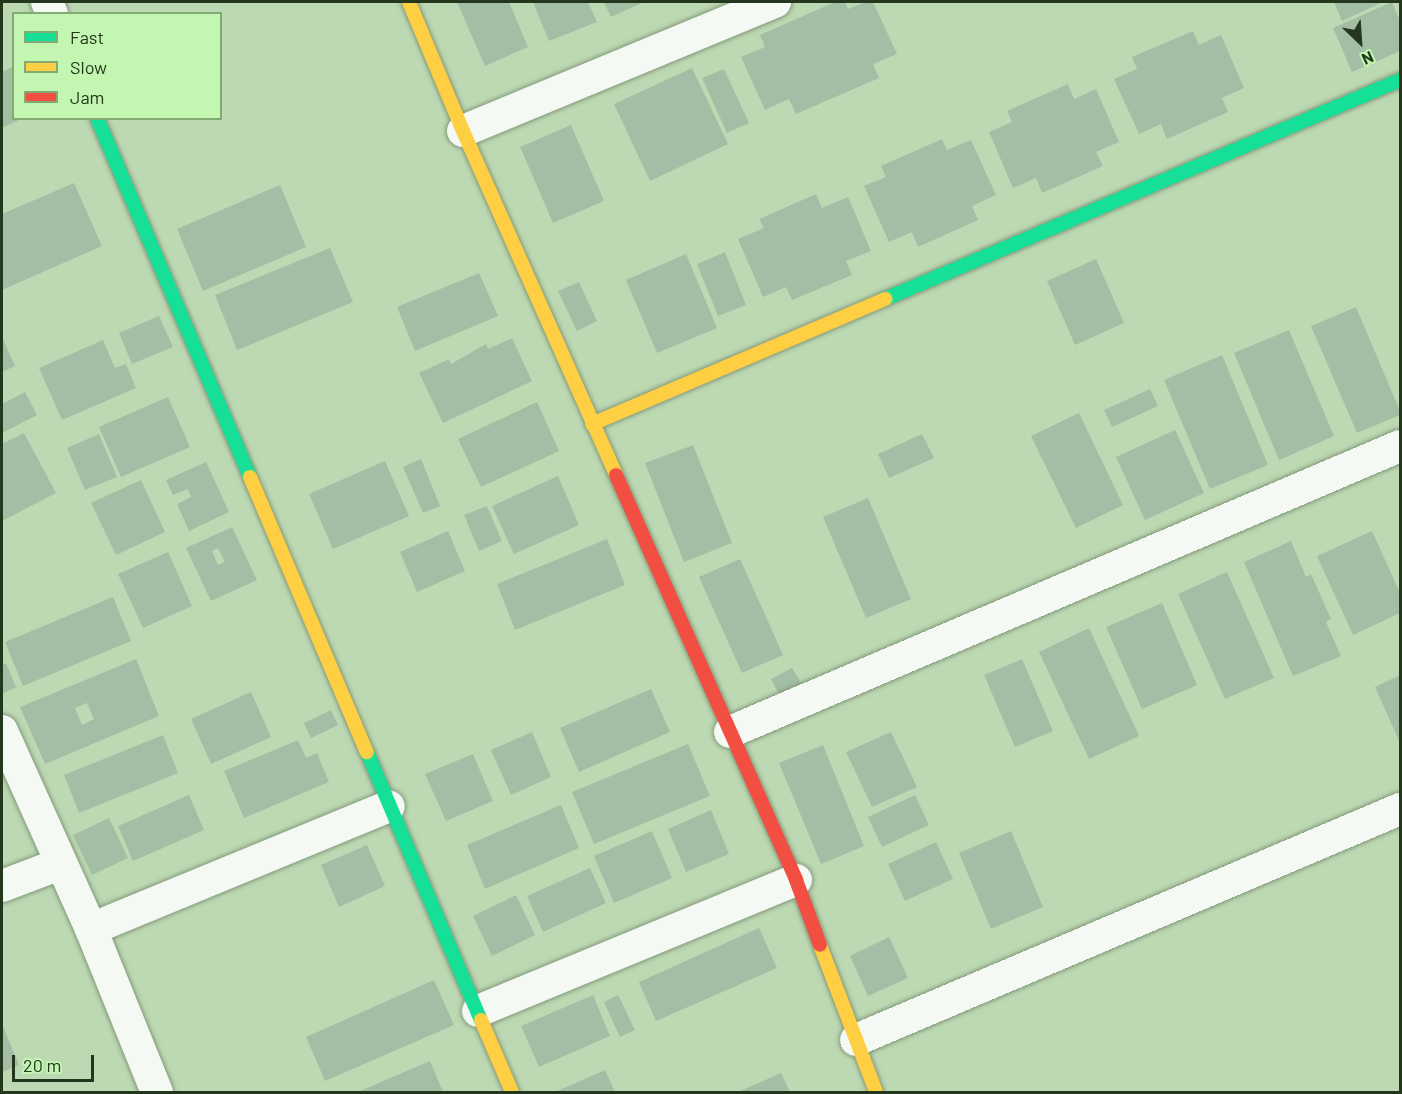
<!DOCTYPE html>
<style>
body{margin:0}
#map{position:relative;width:1402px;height:1094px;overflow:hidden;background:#bdd9b3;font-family:Barlow,sans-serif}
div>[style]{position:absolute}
.building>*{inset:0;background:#a3bea4}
.roads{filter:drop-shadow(0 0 2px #83997b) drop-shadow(0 0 2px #83997b)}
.street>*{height:32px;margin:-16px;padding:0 16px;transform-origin:16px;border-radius:16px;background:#f5f9f4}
.fast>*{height:14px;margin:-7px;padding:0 7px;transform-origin:7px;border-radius:7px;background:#16e098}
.slow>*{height:14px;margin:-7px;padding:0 7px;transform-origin:7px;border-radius:7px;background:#ffcf43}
.jam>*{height:14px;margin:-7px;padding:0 7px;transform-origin:7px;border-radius:7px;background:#f24e42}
span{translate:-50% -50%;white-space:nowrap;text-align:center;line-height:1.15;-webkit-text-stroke:4.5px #c2f6b1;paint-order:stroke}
.frame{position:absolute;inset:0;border:3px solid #23371c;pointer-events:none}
.legend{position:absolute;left:12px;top:12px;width:210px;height:108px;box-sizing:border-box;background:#c2f6b1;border:2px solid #82aa75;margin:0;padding:8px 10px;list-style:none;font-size:18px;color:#23371c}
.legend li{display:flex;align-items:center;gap:12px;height:30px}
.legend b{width:30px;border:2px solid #82aa75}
.north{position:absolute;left:1330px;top:12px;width:60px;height:60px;-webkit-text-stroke:4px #c2f6b1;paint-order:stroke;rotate:155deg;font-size:16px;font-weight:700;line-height:24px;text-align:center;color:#23371c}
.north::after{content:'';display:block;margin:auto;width:21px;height:27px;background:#23371c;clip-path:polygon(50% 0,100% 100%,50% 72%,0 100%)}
.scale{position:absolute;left:12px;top:1055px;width:82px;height:27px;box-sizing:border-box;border:3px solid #23371c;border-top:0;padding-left:8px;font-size:18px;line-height:21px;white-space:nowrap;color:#23371c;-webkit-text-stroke:4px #c2f6b1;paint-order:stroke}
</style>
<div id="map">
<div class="building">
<div style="clip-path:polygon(457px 2px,509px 2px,528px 47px,485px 66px)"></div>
<div style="clip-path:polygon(533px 2px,588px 2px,597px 22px,549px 41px)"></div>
<div style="clip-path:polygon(604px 2px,644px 2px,611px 17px)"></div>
<div style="clip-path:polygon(835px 2px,845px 2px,848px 9px,866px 2px,873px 2px,897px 54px,873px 64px,879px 78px,796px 114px,789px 99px,765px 110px,741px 57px,765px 47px,760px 35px)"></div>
<div style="clip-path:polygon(1334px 2px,1383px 2px,1342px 21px)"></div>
<div style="clip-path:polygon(1392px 2px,1400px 21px,1400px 51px,1352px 72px,1333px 28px)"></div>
<div style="clip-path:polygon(1193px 31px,1199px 45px,1221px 35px,1244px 88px,1222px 98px,1228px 112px,1167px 139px,1161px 124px,1139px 134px,1114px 79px,1137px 69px,1132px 57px)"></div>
<div style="clip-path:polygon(14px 66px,14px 118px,23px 118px,2px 128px,2px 72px)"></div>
<div style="clip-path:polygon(692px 68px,728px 144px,650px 181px,614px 104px)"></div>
<div style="clip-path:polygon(724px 69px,749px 123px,727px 133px,702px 78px)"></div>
<div style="clip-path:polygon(1068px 84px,1074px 99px,1096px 89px,1119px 142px,1096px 152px,1103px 166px,1042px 193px,1036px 178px,1013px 188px,989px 132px,1012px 122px,1007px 111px)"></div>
<div style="clip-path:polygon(571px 125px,604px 201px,553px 223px,520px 147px)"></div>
<div style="clip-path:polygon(942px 139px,947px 150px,971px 140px,996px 195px,972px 206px,978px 220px,918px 247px,912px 232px,889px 242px,864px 186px,886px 177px,881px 166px)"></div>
<div style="clip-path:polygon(74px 183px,102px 246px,2px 290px,2px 214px)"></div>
<div style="clip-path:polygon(280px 185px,306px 247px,203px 291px,177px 229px)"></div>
<div style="clip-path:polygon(816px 194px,822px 208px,848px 197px,871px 251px,846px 261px,852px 275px,792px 300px,786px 287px,763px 297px,738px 239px,764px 228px,759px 219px)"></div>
<div style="clip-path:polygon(330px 248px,353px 302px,237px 350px,215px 295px)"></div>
<div style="clip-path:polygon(725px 252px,746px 305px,718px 316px,697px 264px)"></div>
<div style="clip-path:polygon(686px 254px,717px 328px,657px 353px,626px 280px)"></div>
<div style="clip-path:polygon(1096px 259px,1124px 323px,1075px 345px,1047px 281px)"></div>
<div style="clip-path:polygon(479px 273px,498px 316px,415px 351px,397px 307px)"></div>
<div style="clip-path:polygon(579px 282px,597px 321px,577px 331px,558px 291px)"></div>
<div style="clip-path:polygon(1356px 307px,1400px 411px,1400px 415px,1357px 433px,1311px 326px)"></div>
<div style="clip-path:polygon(159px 316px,173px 347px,132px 364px,119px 333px)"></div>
<div style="clip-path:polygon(1289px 330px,1334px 436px,1279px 460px,1234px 353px)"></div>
<div style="clip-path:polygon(2px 337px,15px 366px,2px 372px)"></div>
<div style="clip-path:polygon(512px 338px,532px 381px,443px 423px,419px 373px,449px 359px,451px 364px,486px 344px,488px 349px)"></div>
<div style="clip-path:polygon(103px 340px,115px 368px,126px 364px,136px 388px,62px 420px,39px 368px)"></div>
<div style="clip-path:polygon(1222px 355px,1268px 465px,1210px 489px,1164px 380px)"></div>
<div style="clip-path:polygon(1150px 389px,1158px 406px,1112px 427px,1104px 410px)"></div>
<div style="clip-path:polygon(25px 392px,37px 415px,2px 433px,2px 404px)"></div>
<div style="clip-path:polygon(168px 397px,190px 447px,121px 477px,99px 427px)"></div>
<div style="clip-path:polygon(537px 402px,559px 451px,481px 487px,458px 439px)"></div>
<div style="clip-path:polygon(1079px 413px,1123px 505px,1076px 528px,1031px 436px)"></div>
<div style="clip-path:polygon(1175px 430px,1204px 493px,1145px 520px,1116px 457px)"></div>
<div style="clip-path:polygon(24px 433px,56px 493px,2px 521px,2px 444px)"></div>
<div style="clip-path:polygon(99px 434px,117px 477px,85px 490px,67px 448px)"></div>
<div style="clip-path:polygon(922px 434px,934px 458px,889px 478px,878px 454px)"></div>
<div style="clip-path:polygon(693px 445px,732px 543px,684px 562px,645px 463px)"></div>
<div style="clip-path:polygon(421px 459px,440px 506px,423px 513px,403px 467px)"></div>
<div style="clip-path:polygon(385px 461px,409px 516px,333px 549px,309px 494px)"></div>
<div style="clip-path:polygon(206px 462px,229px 512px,189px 531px,177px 504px,191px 497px,188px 489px,173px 495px,166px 480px)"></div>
<div style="clip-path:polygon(558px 476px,579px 525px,514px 554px,492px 506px)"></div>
<div style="clip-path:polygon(141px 480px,165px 532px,116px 555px,91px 503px)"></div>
<div style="clip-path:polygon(868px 498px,911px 599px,866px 618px,823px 517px)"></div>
<div style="clip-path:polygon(487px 506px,502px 541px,479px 551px,464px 515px)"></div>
<div style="clip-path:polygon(evenodd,232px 527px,257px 580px,211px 601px,186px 548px,232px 527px,218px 548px,225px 562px,218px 565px,212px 551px,218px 548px)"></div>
<div style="clip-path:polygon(448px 531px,465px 571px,417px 592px,400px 552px)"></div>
<div style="clip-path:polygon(1372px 531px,1400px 593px,1400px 613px,1353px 635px,1317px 556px)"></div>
<div style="clip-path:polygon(607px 539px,625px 585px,515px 630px,497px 584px)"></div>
<div style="clip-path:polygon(1291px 541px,1306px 577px,1311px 574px,1331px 619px,1326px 622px,1341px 656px,1293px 676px,1244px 562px)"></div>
<div style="clip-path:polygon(168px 552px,192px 606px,143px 628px,118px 574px)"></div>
<div style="clip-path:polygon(740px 559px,783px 655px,742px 673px,699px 577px)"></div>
<div style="clip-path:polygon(1227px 572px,1274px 678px,1225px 699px,1178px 594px)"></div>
<div style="clip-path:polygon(113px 597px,131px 641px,23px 686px,5px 642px)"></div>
<div style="clip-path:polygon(1162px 603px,1197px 685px,1142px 709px,1106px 627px)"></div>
<div style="clip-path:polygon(1089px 628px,1139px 736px,1089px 759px,1039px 652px)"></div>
<div style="clip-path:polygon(evenodd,136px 659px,159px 716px,45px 764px,20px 707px,136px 659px,87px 703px,94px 719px,82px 725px,75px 708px,87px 703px)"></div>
<div style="clip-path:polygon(1022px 659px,1053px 731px,1015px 747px,984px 675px)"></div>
<div style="clip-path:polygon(6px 663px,16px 687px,2px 694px,2px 665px)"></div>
<div style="clip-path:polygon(792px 668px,803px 686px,781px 698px,771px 679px)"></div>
<div style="clip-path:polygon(1400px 675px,1400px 743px,1375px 687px)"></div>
<div style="clip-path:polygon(651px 689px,670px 732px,579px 772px,560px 728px)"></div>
<div style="clip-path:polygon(251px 692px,271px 737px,211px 764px,191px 719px)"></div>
<div style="clip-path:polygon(331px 710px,338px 725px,311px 738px,304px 723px)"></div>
<div style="clip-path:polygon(532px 732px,551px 777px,511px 795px,491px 750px)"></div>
<div style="clip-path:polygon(891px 732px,917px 787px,872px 807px,846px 752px)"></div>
<div style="clip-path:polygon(163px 735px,178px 773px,79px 813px,64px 775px)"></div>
<div style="clip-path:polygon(298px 740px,306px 758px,317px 753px,329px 782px,244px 818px,224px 771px)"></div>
<div style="clip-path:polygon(688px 744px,710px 796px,594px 844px,572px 792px)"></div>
<div style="clip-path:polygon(823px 745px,864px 846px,821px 864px,779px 763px)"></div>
<div style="clip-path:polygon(473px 754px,493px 801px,446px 821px,425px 774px)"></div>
<div style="clip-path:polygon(189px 795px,204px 830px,133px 861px,118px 826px)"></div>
<div style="clip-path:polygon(915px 795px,929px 825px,882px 847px,868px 817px)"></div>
<div style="clip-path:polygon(561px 805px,579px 848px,485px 889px,467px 845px)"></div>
<div style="clip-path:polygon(711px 810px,729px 854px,686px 872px,668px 829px)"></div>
<div style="clip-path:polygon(109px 818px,128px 858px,92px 875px,73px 835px)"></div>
<div style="clip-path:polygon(652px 831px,672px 878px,614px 903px,594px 856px)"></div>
<div style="clip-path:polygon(1011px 831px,1043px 907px,991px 929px,959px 853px)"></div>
<div style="clip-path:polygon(936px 842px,953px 879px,905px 901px,888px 864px)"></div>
<div style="clip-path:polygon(367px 845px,385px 886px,339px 907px,321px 865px)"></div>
<div style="clip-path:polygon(590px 868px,606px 903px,543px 932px,527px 896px)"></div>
<div style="clip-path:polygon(516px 895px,535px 935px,492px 956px,473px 916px)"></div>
<div style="clip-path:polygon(759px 928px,777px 968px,656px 1021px,639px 982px)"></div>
<div style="clip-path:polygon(889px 937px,908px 978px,868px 996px,850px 956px)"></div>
<div style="clip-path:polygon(434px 980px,454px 1025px,325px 1081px,306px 1037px)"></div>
<div style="clip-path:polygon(593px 995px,610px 1036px,539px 1067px,521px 1026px)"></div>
<div style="clip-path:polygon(618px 995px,635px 1030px,620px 1037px,604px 1002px)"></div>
<div style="clip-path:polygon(2px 1024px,19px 1065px,2px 1072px)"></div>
<div style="clip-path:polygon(430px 1061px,443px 1092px,361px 1092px,360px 1091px)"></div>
<div style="clip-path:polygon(605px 1070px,615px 1092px,555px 1092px)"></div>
<div style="clip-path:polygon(781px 1073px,790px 1092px,738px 1092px)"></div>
</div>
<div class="roads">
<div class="street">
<div style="left:47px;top:2px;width:13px;rotate:67deg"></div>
<div style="left:463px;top:131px;width:338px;rotate:-22.5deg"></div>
<div style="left:2px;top:731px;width:217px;rotate:65.8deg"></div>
<div style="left:91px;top:929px;width:176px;rotate:68deg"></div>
<div style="left:730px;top:732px;width:728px;rotate:-23.12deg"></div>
<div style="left:2px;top:886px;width:62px;rotate:-20.8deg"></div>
<div style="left:91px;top:929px;width:322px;rotate:-22.4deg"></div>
<div style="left:478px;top:1011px;width:344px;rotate:-22.4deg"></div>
<div style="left:856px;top:1040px;width:591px;rotate:-23.01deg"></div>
</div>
<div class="fast">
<div style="left:97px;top:118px;width:390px;rotate:66.9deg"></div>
<div style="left:885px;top:299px;width:560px;rotate:-23.04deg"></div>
<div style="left:367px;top:752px;width:291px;rotate:67deg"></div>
</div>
<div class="slow">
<div style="left:409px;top:2px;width:140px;rotate:67.3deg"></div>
<div style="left:463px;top:131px;width:376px;rotate:66deg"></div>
<div style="left:592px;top:424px;width:319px;rotate:-23.1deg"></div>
<div style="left:250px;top:477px;width:299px;rotate:67deg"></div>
<div style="left:820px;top:945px;width:157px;rotate:69.1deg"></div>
<div style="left:481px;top:1020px;width:78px;rotate:66.7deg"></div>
</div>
<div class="jam">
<div style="left:616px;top:475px;width:443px;rotate:66deg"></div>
<div style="left:796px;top:880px;width:69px;rotate:69.7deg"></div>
</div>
</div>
<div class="frame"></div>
<ul class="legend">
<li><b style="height:8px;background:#16e098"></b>Fast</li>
<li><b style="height:8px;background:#ffcf43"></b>Slow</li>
<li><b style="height:8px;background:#f24e42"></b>Jam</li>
</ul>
<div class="north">N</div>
<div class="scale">20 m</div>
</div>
